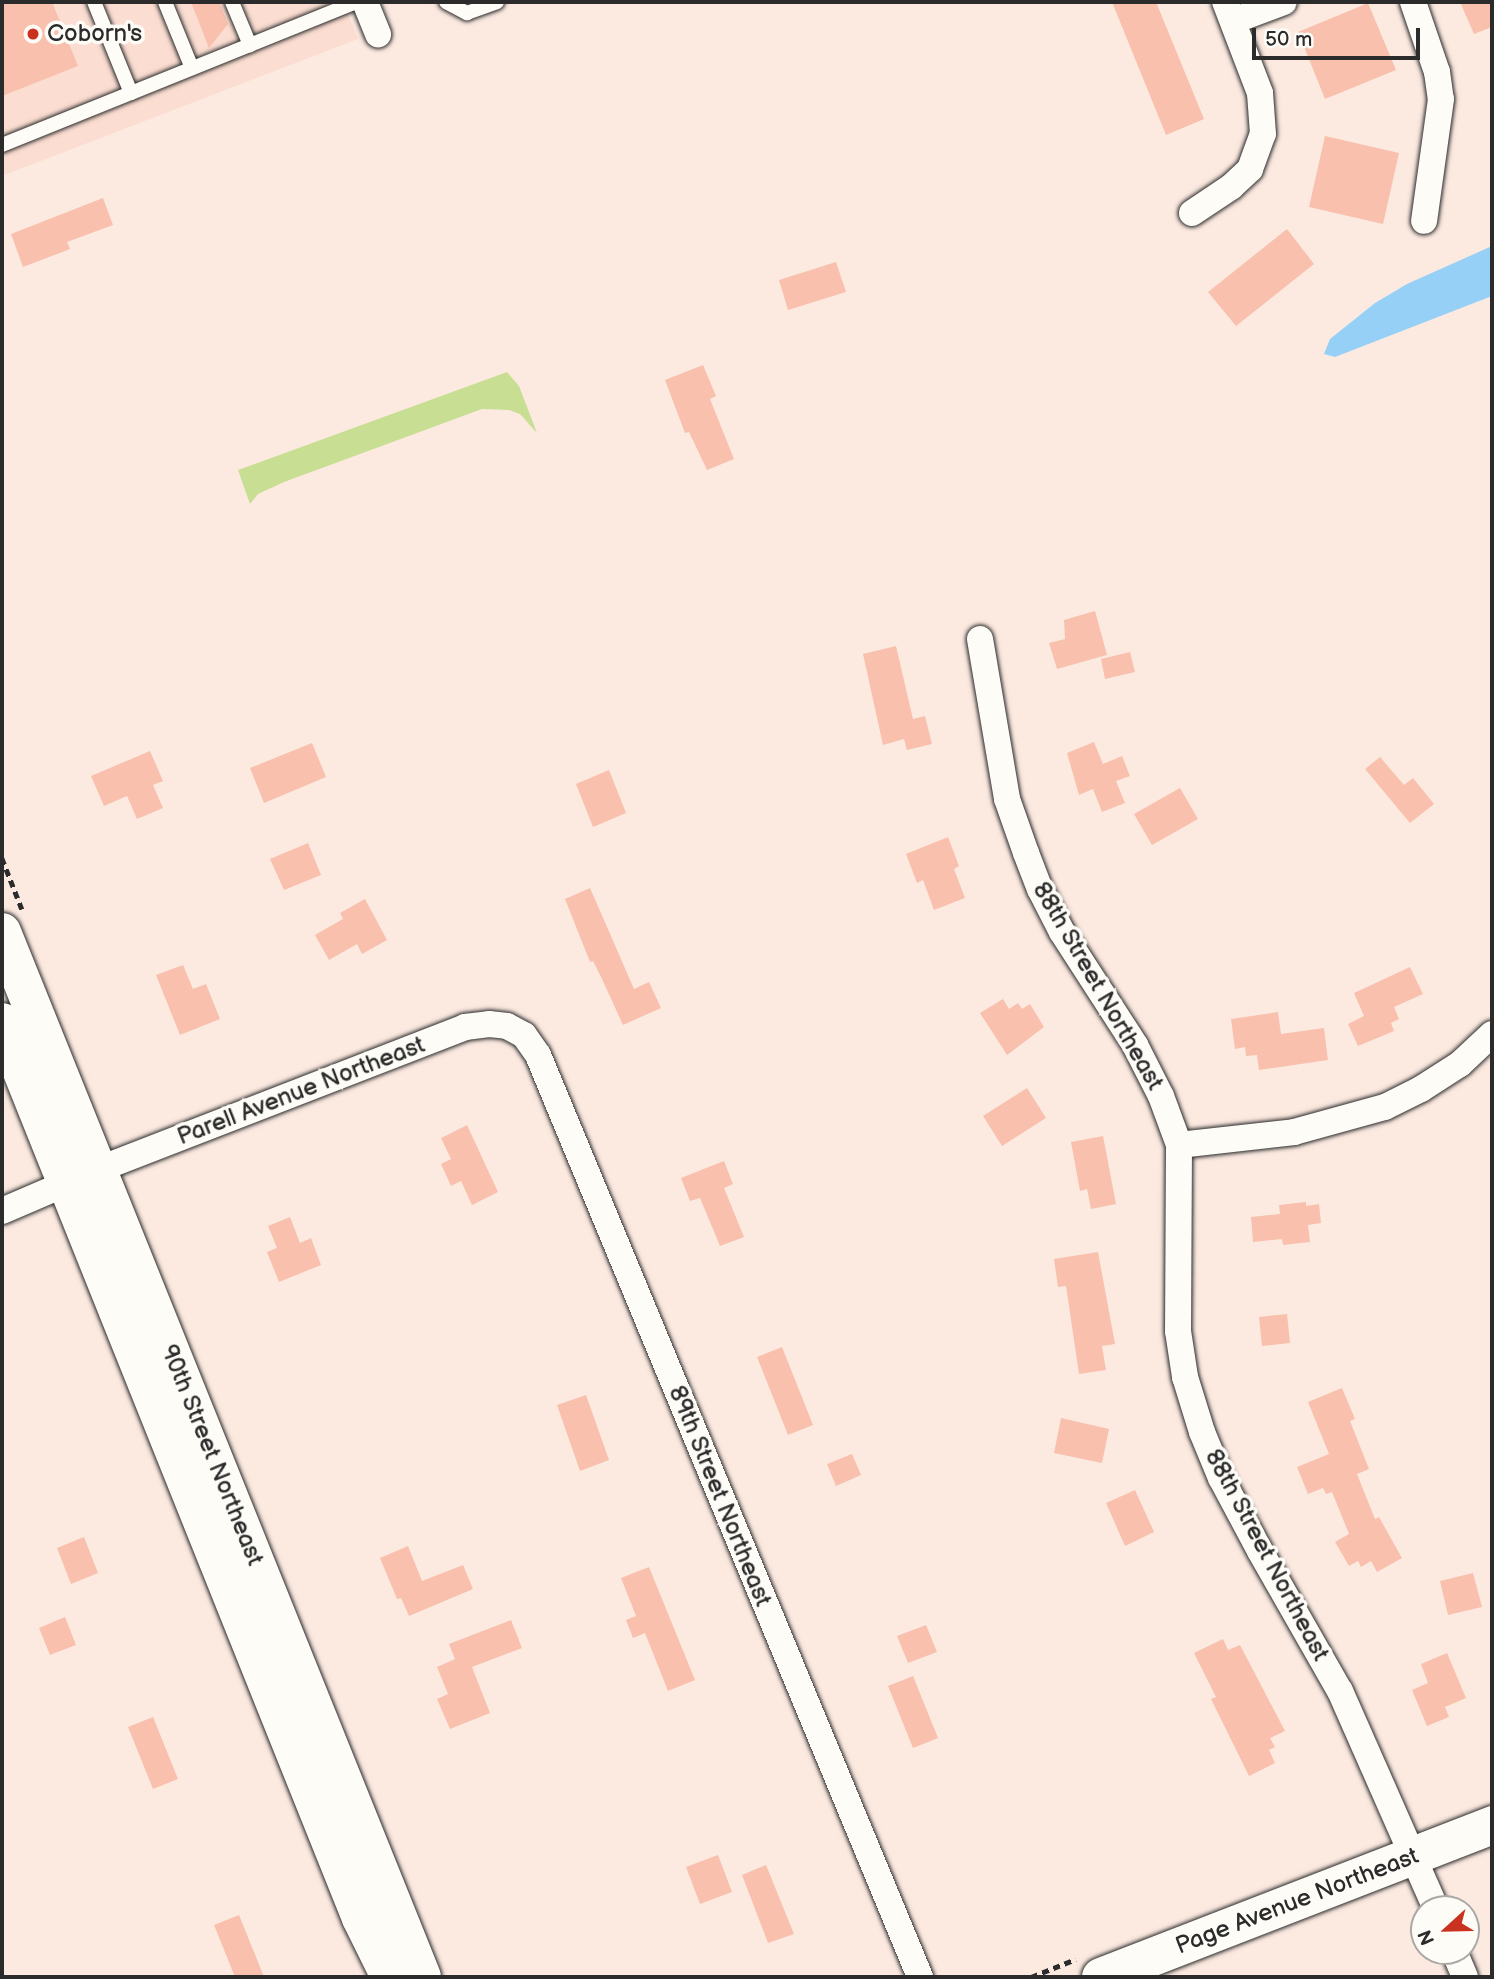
<!DOCTYPE html>
<style>
body{margin:0}
#map{position:relative;width:1494px;height:1979px;overflow:hidden;background:#fceae1;font-family:"Balsamiq Sans",sans-serif}
div>[style]{position:absolute}
.built>*{inset:0;background:#fbddd1}
.green>*{inset:0;background:#c8de93}
.water>*{inset:0;background:#96d0f6}
.building>*{inset:0;background:#f8c0ad}
.path>*{height:4.5px;margin-top:-2.25px;transform-origin:0;background:repeating-linear-gradient(90deg,#2b2b2b 0 7px,transparent 0 12px)}
.roads{filter:drop-shadow(0 0 2px #2b2b2b) drop-shadow(0 0 2px #2b2b2b)}
.lane>*{height:14px;margin:-7px;padding:0 7px;transform-origin:7px;border-radius:7px;background:#fdfcf7}
.street>*{height:26px;margin:-13px;padding:0 13px;transform-origin:13px;border-radius:13px;background:#fdfcf7}
.secondary>*{height:38px;margin:-19px;padding:0 19px;transform-origin:19px;border-radius:19px;background:#fdfcf7}
.dots>*{width:19px;height:19px;translate:-50% -50%;box-sizing:border-box;border:4px solid #fdfcf7;border-radius:50%}
span{translate:-50% -50%;white-space:nowrap;text-align:center;line-height:1.15;-webkit-text-stroke:7px #fdfcf7;paint-order:stroke}
.poi-label{font-size:24px;color:#2b2b2b}
.left{translate:0 -50%;text-align:left}
.street-label{font-size:24px;color:#2b2b2b}
.frame{position:absolute;inset:0;border:4px solid #2b2b2b;pointer-events:none}
.north{position:absolute;left:1410px;top:1895px;width:70px;height:70px;box-sizing:border-box;background:#fdfcf7;border:2px solid #a9a8a5;border-radius:50%;rotate:248deg;font-size:19px;font-weight:700;line-height:28px;text-align:center;color:#2b2b2b}
.north::after{content:'';display:block;margin:auto;width:24px;height:32px;background:#c8321e;clip-path:polygon(50% 0,100% 100%,50% 72%,0 100%)}
.scale{position:absolute;left:1252px;top:28px;width:168px;height:32px;box-sizing:border-box;border:4px solid #2b2b2b;border-top:0;padding-left:9px;font-size:21px;line-height:24px;white-space:nowrap;color:#2b2b2b;-webkit-text-stroke:5px #fdfcf7;paint-order:stroke}
</style>
<div id="map">
<div class="built">
<div style="clip-path:polygon(2px 2px,343px 2px,358px 39px,2px 176px)"></div>
</div>
<div class="green">
<div style="clip-path:polygon(507px 372px,519px 386px,537px 433px,520px 414px,509px 410px,482px 409px,284px 482px,258px 494px,250px 504px,238px 470px)"></div>
</div>
<div class="water">
<div style="clip-path:polygon(1492px 246px,1492px 296px,1335px 357px,1324px 354px,1330px 339px,1375px 303px,1407px 284px)"></div>
</div>
<div class="building">
<div style="clip-path:polygon(2px 2px,52px 2px,78px 66px,2px 96px)"></div>
<div style="clip-path:polygon(191px 2px,219px 2px,228px 24px,209px 48px)"></div>
<div style="clip-path:polygon(1112px 2px,1156px 2px,1204px 119px,1166px 135px)"></div>
<div style="clip-path:polygon(1460px 2px,1492px 2px,1492px 27px,1474px 34px)"></div>
<div style="clip-path:polygon(1368px 3px,1396px 70px,1325px 99px,1298px 32px)"></div>
<div style="clip-path:polygon(1325px 136px,1399px 153px,1383px 224px,1309px 207px)"></div>
<div style="clip-path:polygon(103px 198px,113px 225px,67px 242px,70px 249px,23px 267px,11px 234px)"></div>
<div style="clip-path:polygon(1287px 229px,1314px 264px,1236px 326px,1208px 292px)"></div>
<div style="clip-path:polygon(836px 262px,846px 292px,788px 310px,779px 280px)"></div>
<div style="clip-path:polygon(703px 365px,716px 396px,710px 399px,734px 459px,707px 470px,689px 432px,685px 433px,665px 380px)"></div>
<div style="clip-path:polygon(1095px 611px,1107px 655px,1057px 669px,1049px 643px,1065px 639px,1064px 620px)"></div>
<div style="clip-path:polygon(896px 646px,913px 719px,925px 716px,932px 744px,907px 750px,904px 739px,883px 745px,863px 654px)"></div>
<div style="clip-path:polygon(1130px 652px,1135px 672px,1105px 679px,1101px 659px)"></div>
<div style="clip-path:polygon(1094px 742px,1103px 764px,1122px 756px,1130px 776px,1116px 781px,1125px 803px,1102px 812px,1093px 789px,1079px 795px,1067px 753px)"></div>
<div style="clip-path:polygon(312px 743px,326px 777px,264px 803px,250px 768px)"></div>
<div style="clip-path:polygon(150px 751px,163px 781px,153px 785px,163px 808px,137px 819px,127px 796px,104px 806px,91px 776px)"></div>
<div style="clip-path:polygon(1380px 757px,1404px 785px,1413px 778px,1434px 804px,1410px 823px,1365px 769px)"></div>
<div style="clip-path:polygon(609px 770px,626px 813px,593px 827px,576px 784px)"></div>
<div style="clip-path:polygon(1180px 788px,1198px 819px,1152px 845px,1134px 814px)"></div>
<div style="clip-path:polygon(948px 837px,959px 866px,954px 869px,965px 898px,934px 910px,923px 880px,917px 883px,906px 854px)"></div>
<div style="clip-path:polygon(308px 843px,321px 875px,284px 890px,270px 859px)"></div>
<div style="clip-path:polygon(590px 888px,634px 989px,649px 982px,661px 1008px,623px 1025px,602px 979px,593px 961px,590px 962px,565px 899px)"></div>
<div style="clip-path:polygon(365px 899px,387px 940px,362px 954px,357px 944px,329px 960px,315px 935px,343px 919px,340px 913px)"></div>
<div style="clip-path:polygon(183px 965px,193px 989px,206px 984px,220px 1019px,180px 1035px,156px 975px)"></div>
<div style="clip-path:polygon(1410px 967px,1423px 994px,1394px 1007px,1399px 1019px,1391px 1023px,1394px 1031px,1358px 1046px,1348px 1024px,1364px 1016px,1354px 993px)"></div>
<div style="clip-path:polygon(1003px 999px,1009px 1009px,1018px 1003px,1022px 1009px,1030px 1004px,1044px 1027px,1007px 1055px,980px 1013px)"></div>
<div style="clip-path:polygon(1278px 1012px,1281px 1034px,1324px 1028px,1328px 1060px,1259px 1070px,1257px 1055px,1246px 1056px,1245px 1047px,1235px 1049px,1231px 1019px)"></div>
<div style="clip-path:polygon(1027px 1088px,1046px 1118px,1002px 1146px,983px 1116px)"></div>
<div style="clip-path:polygon(467px 1125px,498px 1192px,472px 1205px,461px 1181px,451px 1186px,441px 1164px,451px 1159px,441px 1138px)"></div>
<div style="clip-path:polygon(1103px 1136px,1116px 1204px,1091px 1209px,1087px 1189px,1080px 1191px,1071px 1142px)"></div>
<div style="clip-path:polygon(724px 1161px,733px 1184px,724px 1188px,744px 1237px,720px 1246px,700px 1198px,690px 1201px,681px 1178px)"></div>
<div style="clip-path:polygon(1306px 1202px,1306px 1206px,1319px 1204px,1321px 1223px,1308px 1225px,1310px 1242px,1283px 1245px,1282px 1239px,1253px 1242px,1251px 1217px,1280px 1214px,1279px 1205px)"></div>
<div style="clip-path:polygon(290px 1217px,300px 1243px,311px 1238px,321px 1265px,279px 1282px,267px 1252px,277px 1248px,268px 1226px)"></div>
<div style="clip-path:polygon(1098px 1252px,1115px 1344px,1102px 1346px,1106px 1370px,1079px 1374px,1066px 1286px,1058px 1287px,1054px 1259px)"></div>
<div style="clip-path:polygon(1287px 1314px,1290px 1343px,1262px 1346px,1259px 1317px)"></div>
<div style="clip-path:polygon(782px 1347px,813px 1425px,788px 1435px,757px 1357px)"></div>
<div style="clip-path:polygon(1342px 1388px,1355px 1419px,1350px 1421px,1369px 1469px,1357px 1474px,1375px 1519px,1379px 1517px,1402px 1558px,1377px 1572px,1371px 1561px,1361px 1567px,1358px 1561px,1349px 1566px,1335px 1542px,1349px 1534px,1332px 1492px,1326px 1494px,1323px 1488px,1308px 1494px,1297px 1467px,1329px 1454px,1308px 1402px)"></div>
<div style="clip-path:polygon(586px 1395px,609px 1460px,580px 1471px,557px 1405px)"></div>
<div style="clip-path:polygon(1061px 1418px,1109px 1429px,1102px 1463px,1054px 1453px)"></div>
<div style="clip-path:polygon(852px 1454px,861px 1475px,836px 1486px,827px 1464px)"></div>
<div style="clip-path:polygon(1135px 1490px,1154px 1532px,1125px 1546px,1106px 1503px)"></div>
<div style="clip-path:polygon(84px 1537px,98px 1573px,71px 1584px,57px 1548px)"></div>
<div style="clip-path:polygon(408px 1546px,422px 1581px,463px 1565px,473px 1589px,409px 1616px,401px 1598px,397px 1599px,380px 1558px)"></div>
<div style="clip-path:polygon(649px 1567px,695px 1680px,668px 1691px,645px 1633px,633px 1638px,626px 1620px,636px 1616px,621px 1578px)"></div>
<div style="clip-path:polygon(1473px 1573px,1482px 1607px,1448px 1615px,1440px 1581px)"></div>
<div style="clip-path:polygon(65px 1617px,76px 1645px,50px 1655px,39px 1628px)"></div>
<div style="clip-path:polygon(511px 1620px,522px 1648px,472px 1667px,490px 1713px,450px 1729px,437px 1699px,448px 1694px,437px 1667px,455px 1659px,449px 1644px)"></div>
<div style="clip-path:polygon(926px 1625px,937px 1652px,908px 1663px,897px 1636px)"></div>
<div style="clip-path:polygon(1223px 1639px,1228px 1650px,1240px 1645px,1285px 1731px,1270px 1738px,1275px 1747px,1269px 1750px,1275px 1763px,1249px 1776px,1211px 1699px,1216px 1697px,1194px 1653px)"></div>
<div style="clip-path:polygon(1447px 1653px,1466px 1698px,1445px 1707px,1449px 1717px,1427px 1726px,1412px 1690px,1428px 1683px,1421px 1664px)"></div>
<div style="clip-path:polygon(913px 1676px,938px 1738px,913px 1748px,888px 1686px)"></div>
<div style="clip-path:polygon(153px 1717px,178px 1779px,153px 1789px,128px 1727px)"></div>
<div style="clip-path:polygon(718px 1855px,732px 1892px,700px 1904px,686px 1867px)"></div>
<div style="clip-path:polygon(766px 1865px,794px 1934px,768px 1943px,742px 1875px)"></div>
<div style="clip-path:polygon(239px 1915px,258px 1962px,264px 1977px,235px 1977px,214px 1925px)"></div>
</div>
<div class="path">
<div style="left:2px;top:858px;width:55px;rotate:68.6deg"></div>
<div style="left:1031px;top:1977px;width:48px;rotate:-21.8deg"></div>
</div>
<div class="roads">
<div class="lane">
<div style="left:165px;top:2px;width:71px;rotate:67.8deg"></div>
<div style="left:232px;top:2px;width:47px;rotate:67.3deg"></div>
<div style="left:446px;top:2px;width:24px;rotate:28deg"></div>
<div style="left:467px;top:13px;width:32px;rotate:-20deg"></div>
<div style="left:131px;top:93px;width:243px;rotate:-22deg"></div>
<div style="left:2px;top:145px;width:139px;rotate:-22deg"></div>
<div style="left:131px;top:93px;width:98px;rotate:-112.1deg"></div>
</div>
<div class="street">
<div style="left:365px;top:2px;width:35px;rotate:68deg"></div>
<div style="left:1413px;top:2px;width:74px;rotate:71.1deg"></div>
<div style="left:1437px;top:72px;width:27px;rotate:82deg"></div>
<div style="left:1441px;top:99px;width:123px;rotate:97.9deg"></div>
<div style="left:1233px;top:21px;width:54px;rotate:-20.4deg"></div>
<div style="left:1192px;top:213px;width:47px;rotate:-33.7deg"></div>
<div style="left:1231px;top:187px;width:26px;rotate:-43deg"></div>
<div style="left:1250px;top:169px;width:37px;rotate:-70deg"></div>
<div style="left:1263px;top:134px;width:41px;rotate:-94.2deg"></div>
<div style="left:1260px;top:93px;width:97px;rotate:-111deg"></div>
<div style="left:980px;top:639px;width:162px;rotate:80.4deg"></div>
<div style="left:1007px;top:799px;width:57px;rotate:70.6deg"></div>
<div style="left:1026px;top:853px;width:39px;rotate:69deg"></div>
<div style="left:1040px;top:889px;width:48px;rotate:62.9deg"></div>
<div style="left:1062px;top:932px;width:135px;rotate:57.1deg"></div>
<div style="left:1135px;top:1045px;width:57px;rotate:63deg"></div>
<div style="left:1161px;top:1096px;width:52px;rotate:69.8deg"></div>
<div style="left:1179px;top:1145px;width:186px;rotate:90.3deg"></div>
<div style="left:1178px;top:1331px;width:47px;rotate:81.3deg"></div>
<div style="left:1185px;top:1377px;width:58px;rotate:72.8deg"></div>
<div style="left:1202px;top:1432px;width:50px;rotate:67.6deg"></div>
<div style="left:1221px;top:1478px;width:83px;rotate:61.9deg"></div>
<div style="left:1260px;top:1551px;width:161px;rotate:60.3deg"></div>
<div style="left:1340px;top:1691px;width:238px;rotate:66.2deg"></div>
<div style="left:1179px;top:1145px;width:116px;rotate:-6.4deg"></div>
<div style="left:1294px;top:1132px;width:94px;rotate:-15.4deg"></div>
<div style="left:1385px;top:1107px;width:40px;rotate:-26.6deg"></div>
<div style="left:1421px;top:1089px;width:46px;rotate:-32.7deg"></div>
<div style="left:1460px;top:1064px;width:44px;rotate:-43.2deg"></div>
<div style="left:97px;top:1170px;width:395px;rotate:-21.2deg"></div>
<div style="left:465px;top:1027px;width:24px;rotate:-7deg"></div>
<div style="left:489px;top:1024px;width:18px;rotate:6deg"></div>
<div style="left:507px;top:1026px;width:19px;rotate:28deg"></div>
<div style="left:524px;top:1035px;width:24px;rotate:55deg"></div>
<div style="left:538px;top:1055px;width:998px;rotate:67.49deg"></div>
<div style="left:2px;top:1211px;width:69px;rotate:-23.2deg"></div>
<div style="left:1454px;top:1951px;width:28px;rotate:67deg"></div>
</div>
<div class="secondary">
<div style="left:2px;top:932px;width:1126px;rotate:68.1deg"></div>
<div style="left:2px;top:1022px;width:965px;rotate:68.17deg"></div>
<div style="left:361px;top:1918px;width:66px;rotate:63.8deg"></div>
<div style="left:1101px;top:1977px;width:420px;rotate:-21.2deg"></div>
</div>
</div>
<div class="dots">
<div style="left:33px;top:34px;background:#c8321e"></div>
</div>
<div class="poi-label">
<span class="left" style="left:47px;top:34px">Coborn's</span>
</div>
<div class="street-label">
<span style="left:1098px;top:986px;rotate:60deg">88th Street Northeast</span>
<span style="left:301px;top:1091px;rotate:-21deg">Parell Avenue Northeast</span>
<span style="left:212px;top:1455px;rotate:68deg">90th Street Northeast</span>
<span style="left:720px;top:1496px;rotate:68deg">89th Street Northeast</span>
<span style="left:1267px;top:1555px;rotate:62deg">88th Street Northeast</span>
<span style="left:1297px;top:1901px;rotate:-21deg">Page Avenue Northeast</span>
</div>
<div class="frame"></div>
<div class="north">N</div>
<div class="scale">50 m</div>
</div>
